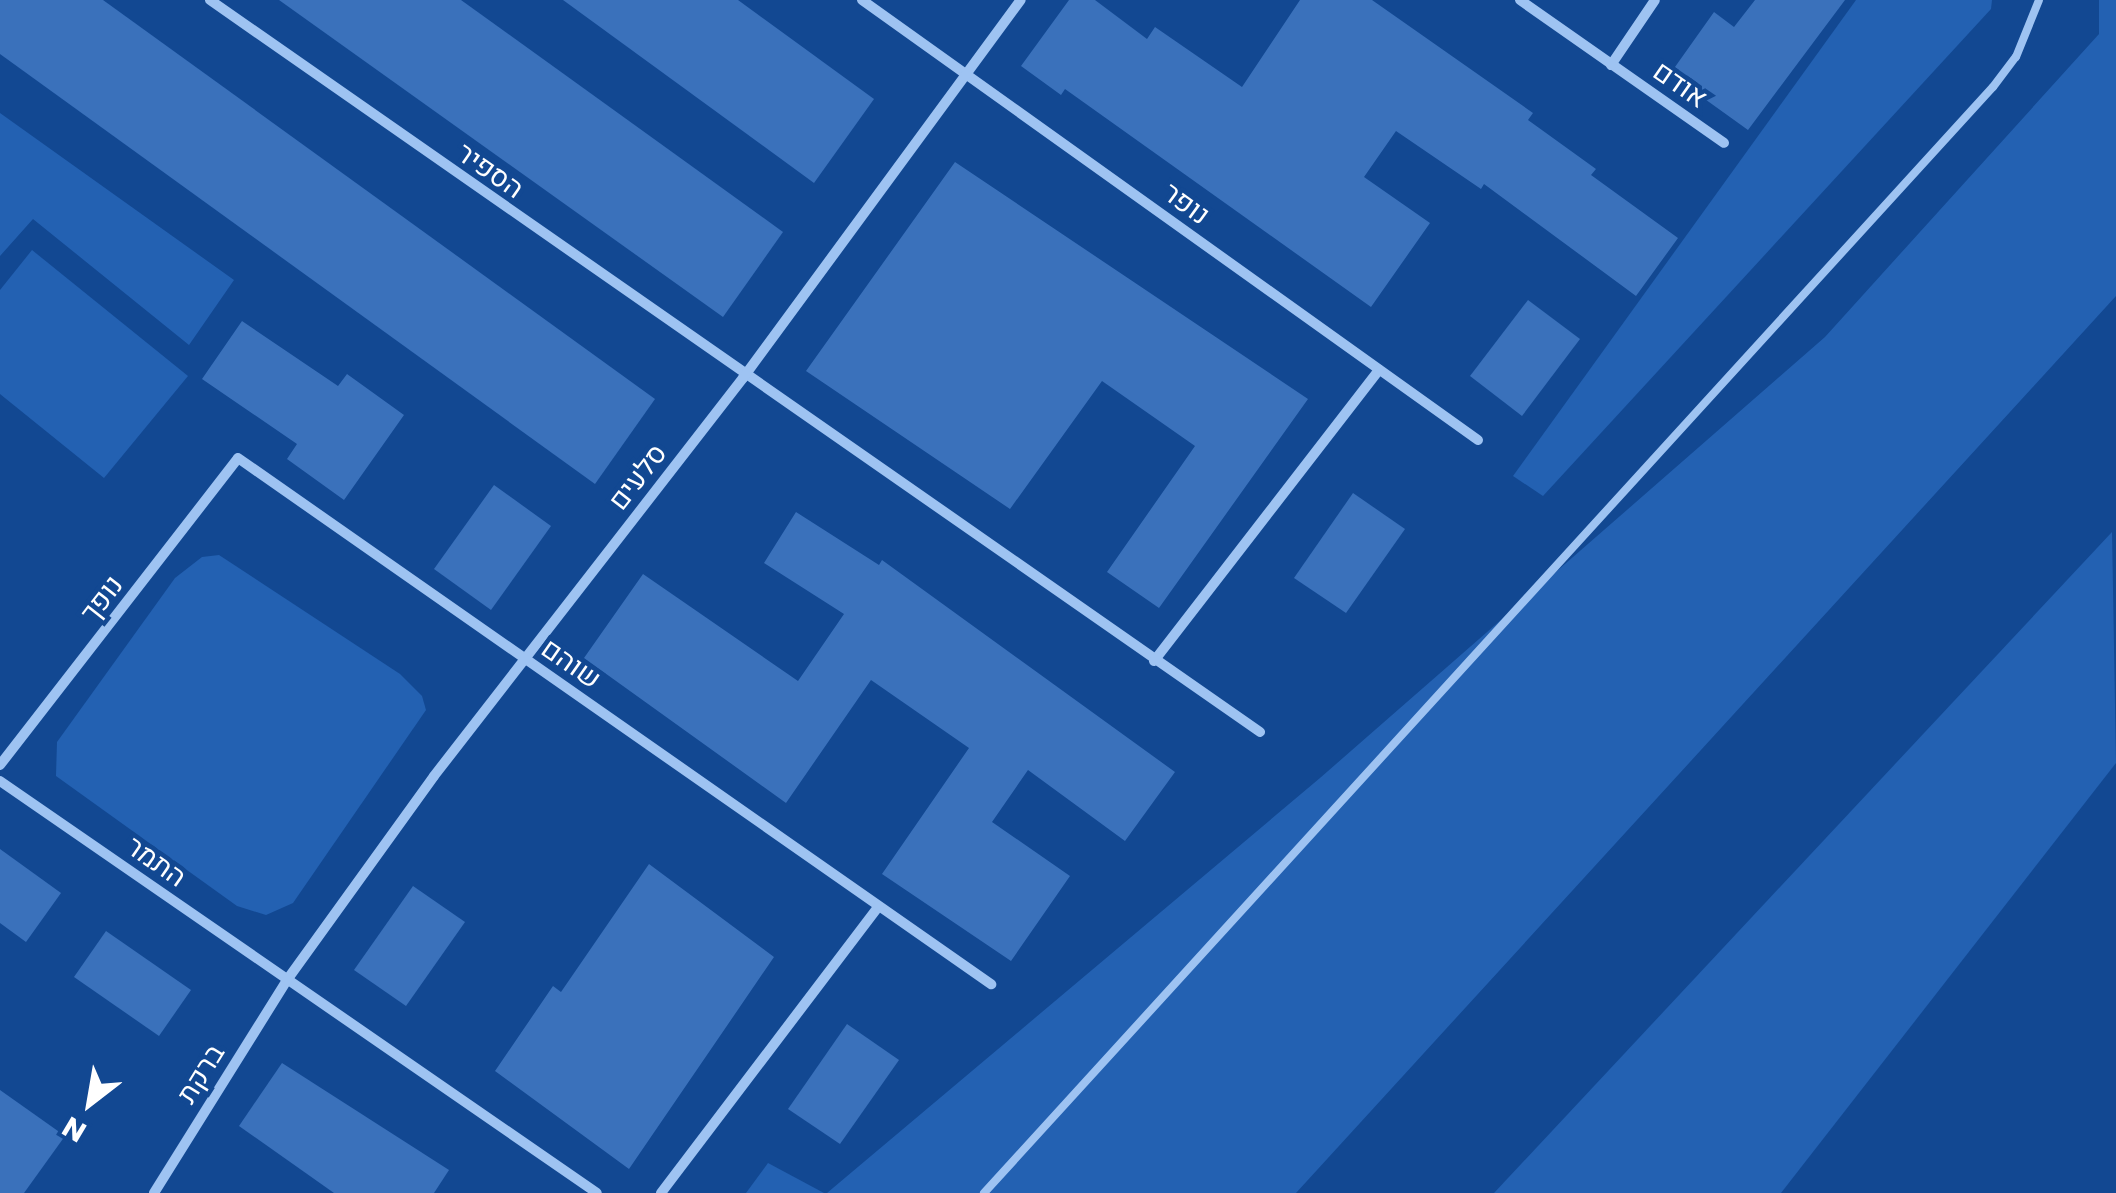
<!DOCTYPE html>
<meta charset="utf-8">
<style>
body{margin:0}
#map{position:relative;width:2116px;height:1193px;overflow:hidden;background:#124892;font-family:Poppins,Heebo,sans-serif}
div>[style]{position:absolute}
.green>*{inset:0;background:#2361b2}
.building>*{inset:0;background:#3a71bb}
.lane>*{height:8px;margin:-4px;padding:0 4px;transform-origin:4px;border-radius:4px;background:#9ec3f2}
.street>*{height:10px;margin:-5px;padding:0 5px;transform-origin:5px;border-radius:5px;background:#9ec3f2}
span{translate:-50% -50%;white-space:nowrap;text-align:center;line-height:1.15;-webkit-text-stroke:9px #124892;paint-order:stroke}
.street-label{font-size:28px;color:#fff}
.north{position:absolute;left:40px;top:1053px;width:100px;height:100px;-webkit-text-stroke:8px #124892;paint-order:stroke;rotate:211deg;font-size:28px;font-weight:700;line-height:40px;text-align:center;color:#fff}
.north::after{content:'';display:block;margin:auto;width:35px;height:45px;background:#fff;clip-path:polygon(50% 0,100% 100%,50% 72%,0 100%)}
</style>
<div id="map">
<div class="green">
<div style="clip-path:polygon(1856px 0,1992px 0,1991px 9px,1543px 496px,1513px 476px)"></div>
<div style="clip-path:polygon(2099px 0,2116px 0,2116px 296px,1296px 1193px,827px 1193px,1320px 778px,1825px 337px,2099px 34px)"></div>
<div style="clip-path:polygon(0 113px,234px 280px,189px 345px,33px 219px,0 256px)"></div>
<div style="clip-path:polygon(32px 250px,188px 376px,104px 478px,0 394px,0 290px)"></div>
<div style="clip-path:polygon(2112px 532px,2116px 763px,1781px 1193px,1494px 1193px)"></div>
<div style="clip-path:polygon(219px 555px,400px 674px,422px 696px,426px 710px,293px 903px,266px 915px,237px 906px,56px 776px,57px 742px,175px 578px,202px 557px)"></div>
<div style="clip-path:polygon(768px 1163px,824px 1193px,746px 1193px)"></div>
</div>
<div class="building">
<div style="clip-path:polygon(0 0,103px 0,655px 399px,595px 484px,0 54px)"></div>
<div style="clip-path:polygon(279px 0,461px 0,783px 232px,723px 317px)"></div>
<div style="clip-path:polygon(563px 0,738px 0,874px 99px,814px 183px)"></div>
<div style="clip-path:polygon(1069px 0,1095px 0,1147px 39px,1155px 27px,1242px 87px,1300px 0,1372px 0,1533px 113px,1528px 120px,1596px 169px,1591px 175px,1678px 238px,1636px 296px,1484px 184px,1481px 189px,1396px 131px,1364px 177px,1430px 223px,1371px 307px,1065px 89px,1061px 95px,1021px 66px)"></div>
<div style="clip-path:polygon(1755px 0,1845px 0,1748px 130px,1670px 74px,1714px 12px,1734px 27px)"></div>
<div style="clip-path:polygon(955px 162px,1308px 399px,1159px 608px,1107px 572px,1195px 446px,1102px 381px,1010px 509px,806px 371px)"></div>
<div style="clip-path:polygon(1528px 300px,1580px 339px,1522px 416px,1470px 376px)"></div>
<div style="clip-path:polygon(242px 321px,338px 386px,347px 374px,404px 415px,344px 500px,287px 459px,297px 444px,202px 379px)"></div>
<div style="clip-path:polygon(494px 485px,551px 526px,491px 610px,434px 569px)"></div>
<div style="clip-path:polygon(1353px 493px,1405px 529px,1346px 613px,1294px 578px)"></div>
<div style="clip-path:polygon(796px 512px,879px 565px,882px 560px,1175px 772px,1125px 841px,1028px 770px,992px 822px,1070px 876px,1011px 961px,882px 874px,969px 748px,871px 680px,786px 803px,584px 658px,643px 574px,798px 681px,844px 614px,764px 563px)"></div>
<div style="clip-path:polygon(0 849px,61px 893px,26px 942px,0 923px)"></div>
<div style="clip-path:polygon(649px 864px,774px 957px,629px 1169px,495px 1071px,553px 986px,561px 992px)"></div>
<div style="clip-path:polygon(413px 886px,465px 922px,406px 1006px,354px 970px)"></div>
<div style="clip-path:polygon(106px 931px,191px 990px,159px 1036px,74px 977px)"></div>
<div style="clip-path:polygon(847px 1024px,899px 1060px,840px 1144px,788px 1109px)"></div>
<div style="clip-path:polygon(282px 1063px,449px 1170px,434px 1193px,334px 1193px,239px 1126px)"></div>
<div style="clip-path:polygon(0 1090px,65px 1136px,24px 1193px,0 1193px)"></div>
</div>
<div class="lane">
<div style="left:984px;top:1193px;width:1497px;rotate:-47.63deg"></div>
<div style="left:1993px;top:87px;width:38px;rotate:-53deg"></div>
<div style="left:2016px;top:57px;width:61px;rotate:-68deg"></div>
</div>
<div class="street">
<div style="left:210px;top:0;width:1280px;rotate:34.88deg"></div>
<div style="left:862px;top:0;width:757px;rotate:35.54deg"></div>
<div style="left:1520px;top:0;width:249px;rotate:35deg"></div>
<div style="left:1611px;top:65px;width:78px;rotate:-55.9deg"></div>
<div style="left:1154px;top:661px;width:368px;rotate:-52.3deg"></div>
<div style="left:0;top:765px;width:388px;rotate:-52.2deg"></div>
<div style="left:238px;top:458px;width:919px;rotate:34.94deg"></div>
<div style="left:0;top:781px;width:725px;rotate:34.61deg"></div>
<div style="left:154px;top:1193px;width:251px;rotate:-58deg"></div>
<div style="left:287px;top:980px;width:251px;rotate:-54.2deg"></div>
<div style="left:434px;top:776px;width:504px;rotate:-52.17deg"></div>
<div style="left:743px;top:378px;width:469px;rotate:-53.7deg"></div>
<div style="left:661px;top:1193px;width:360px;rotate:-52.8deg"></div>
</div>
<div class="street-label">
<span style="left:1680px;top:85px;rotate:35deg">אודם</span>
<span style="left:490px;top:171px;rotate:35deg">הספיר</span>
<span style="left:1186px;top:204px;rotate:36deg">נופר</span>
<span style="left:638px;top:477px;rotate:-52deg">סלעים</span>
<span style="left:102px;top:599px;rotate:-52deg">נופך</span>
<span style="left:571px;top:664px;rotate:35deg">שוהם</span>
<span style="left:156px;top:862px;rotate:35deg">התמר</span>
<span style="left:201px;top:1074px;rotate:-58deg">ברקת</span>
</div>
<div class="north">N</div>
</div>
